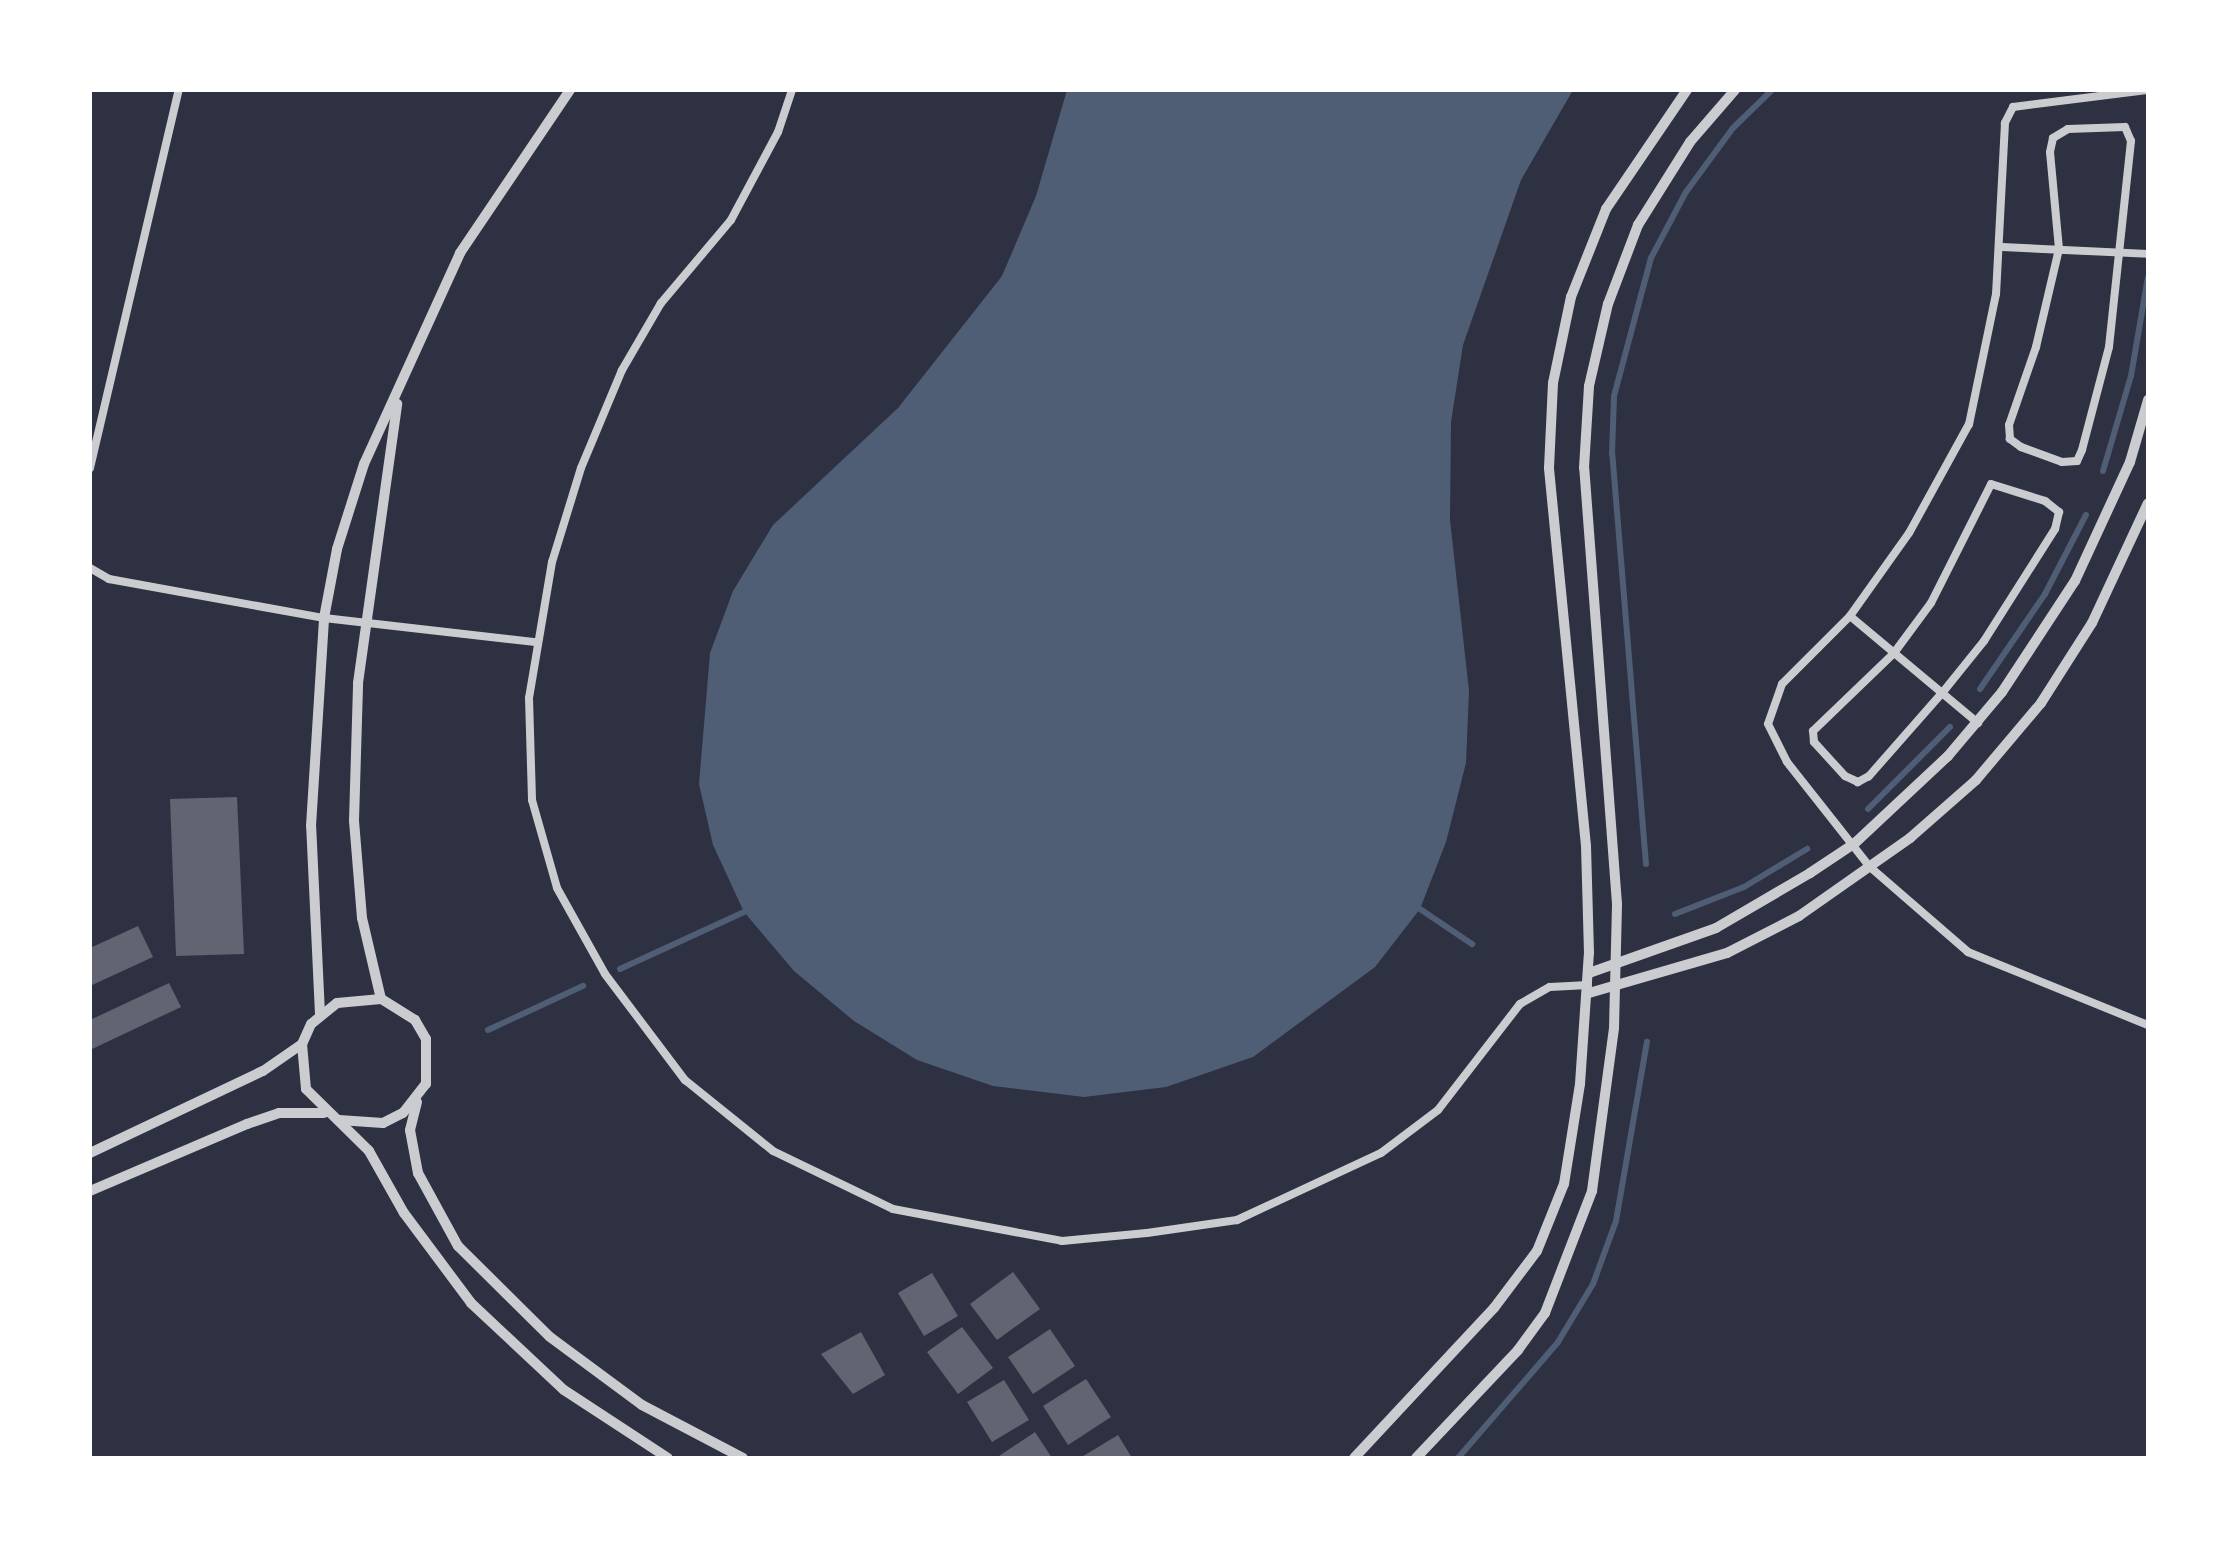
<!DOCTYPE html>
<style>
body{margin:0}
#map{position:relative;width:2238px;height:1548px;overflow:hidden;background:#2d3142;font-family:Merriweather,serif}
div>[style]{position:absolute}
.water>*{inset:0;background:#4f5d75}
.stream>*{height:6px;margin:-3px;padding:0 3px;transform-origin:3px;border-radius:3px;background:#4f5d75}
.building>*{inset:0;background:#626471}
.service>*{height:8px;margin:-4px;padding:0 4px;transform-origin:4px;border-radius:4px;background:#caccd0}
.minor>*{height:10px;margin:-5px;padding:0 5px;transform-origin:5px;border-radius:5px;background:#caccd0}
span{translate:-50% -50%;white-space:nowrap;text-align:center;line-height:1.15;-webkit-text-stroke:8px #fff;paint-order:stroke}
.frame{position:absolute;inset:0;border:92px solid #fff;pointer-events:none}
</style>
<div id="map">
<div class="water">
<div style="clip-path:polygon(1067px 90px,1573px 90px,1521px 180px,1463px 345px,1451px 422px,1450px 520px,1469px 691px,1466px 763px,1446px 842px,1420px 909px,1375px 967px,1253px 1057px,1166px 1087px,1084px 1097px,993px 1086px,917px 1060px,854px 1021px,794px 971px,744px 912px,713px 845px,699px 784px,710px 653px,733px 591px,773px 525px,898px 408px,1002px 276px,1036px 196px)"></div>
</div>
<div class="stream">
<div style="left:2103px;top:471px;width:99px;rotate:-73.6deg"></div>
<div style="left:2131px;top:376px;width:100px;rotate:-80.3deg"></div>
<div style="left:1980px;top:689px;width:115px;rotate:-55.6deg"></div>
<div style="left:2045px;top:594px;width:89px;rotate:-62.6deg"></div>
<div style="left:1868px;top:809px;width:116px;rotate:-45deg"></div>
<div style="left:1646px;top:864px;width:411px;rotate:-94.7deg"></div>
<div style="left:1612px;top:454px;width:58px;rotate:-88deg"></div>
<div style="left:1614px;top:396px;width:143px;rotate:-75deg"></div>
<div style="left:1651px;top:258px;width:75px;rotate:-62.1deg"></div>
<div style="left:1686px;top:192px;width:79px;rotate:-53.7deg"></div>
<div style="left:1733px;top:128px;width:54px;rotate:-44.3deg"></div>
<div style="left:1420px;top:909px;width:63px;rotate:33.9deg"></div>
<div style="left:1675px;top:914px;width:74px;rotate:-21.4deg"></div>
<div style="left:1744px;top:887px;width:74px;rotate:-31.1deg"></div>
<div style="left:620px;top:969px;width:136px;rotate:-24.7deg"></div>
<div style="left:488px;top:1030px;width:105px;rotate:-24.9deg"></div>
<div style="left:1458px;top:1458px;width:153px;rotate:-49.2deg"></div>
<div style="left:1558px;top:1342px;width:68px;rotate:-58.9deg"></div>
<div style="left:1593px;top:1284px;width:67px;rotate:-69.9deg"></div>
<div style="left:1616px;top:1221px;width:182px;rotate:-80.2deg"></div>
</div>
<div class="building">
<div style="clip-path:polygon(237px 797px,244px 954px,176px 956px,170px 799px)"></div>
<div style="clip-path:polygon(138px 926px,153px 957px,90px 986px,90px 948px)"></div>
<div style="clip-path:polygon(169px 983px,181px 1007px,90px 1050px,90px 1020px)"></div>
<div style="clip-path:polygon(1013px 1272px,1040px 1309px,997px 1340px,970px 1304px)"></div>
<div style="clip-path:polygon(932px 1273px,958px 1316px,924px 1336px,898px 1293px)"></div>
<div style="clip-path:polygon(962px 1327px,993px 1368px,958px 1394px,927px 1352px)"></div>
<div style="clip-path:polygon(1050px 1329px,1075px 1366px,1033px 1394px,1008px 1357px)"></div>
<div style="clip-path:polygon(861px 1332px,885px 1375px,853px 1394px,821px 1354px)"></div>
<div style="clip-path:polygon(1086px 1379px,1111px 1417px,1068px 1445px,1043px 1406px)"></div>
<div style="clip-path:polygon(1004px 1380px,1029px 1420px,992px 1442px,967px 1402px)"></div>
<div style="clip-path:polygon(1035px 1432px,1052px 1458px,996px 1458px)"></div>
<div style="clip-path:polygon(1118px 1435px,1132px 1458px,1080px 1458px)"></div>
</div>
<div class="service">
<div style="left:792px;top:90px;width:44px;rotate:108.4deg"></div>
<div style="left:778px;top:132px;width:100px;rotate:118.1deg"></div>
<div style="left:731px;top:220px;width:109px;rotate:130.1deg"></div>
<div style="left:661px;top:303px;width:78px;rotate:120.2deg"></div>
<div style="left:622px;top:370px;width:106px;rotate:112.7deg"></div>
<div style="left:581px;top:468px;width:98px;rotate:107.1deg"></div>
<div style="left:552px;top:562px;width:138px;rotate:99.6deg"></div>
<div style="left:529px;top:698px;width:102px;rotate:88.3deg"></div>
<div style="left:532px;top:800px;width:91px;rotate:74.1deg"></div>
<div style="left:557px;top:888px;width:98px;rotate:60.8deg"></div>
<div style="left:605px;top:974px;width:133px;rotate:53deg"></div>
<div style="left:685px;top:1080px;width:113px;rotate:38.9deg"></div>
<div style="left:773px;top:1151px;width:133px;rotate:25.8deg"></div>
<div style="left:893px;top:1209px;width:172px;rotate:10.7deg"></div>
<div style="left:1062px;top:1241px;width:85px;rotate:-5.4deg"></div>
<div style="left:1147px;top:1233px;width:91px;rotate:-8.2deg"></div>
<div style="left:1237px;top:1220px;width:159px;rotate:-25deg"></div>
<div style="left:1381px;top:1153px;width:71px;rotate:-37deg"></div>
<div style="left:1438px;top:1110px;width:134px;rotate:-52.3deg"></div>
<div style="left:1520px;top:1004px;width:34px;rotate:-30deg"></div>
<div style="left:1550px;top:987px;width:38px;rotate:-3deg"></div>
<div style="left:2147px;top:90px;width:135px;rotate:172.8deg"></div>
<div style="left:2013px;top:107px;width:18px;rotate:117deg"></div>
<div style="left:2005px;top:123px;width:171px;rotate:93deg"></div>
<div style="left:1996px;top:294px;width:133px;rotate:101.7deg"></div>
<div style="left:1969px;top:424px;width:124px;rotate:118.8deg"></div>
<div style="left:1909px;top:533px;width:102px;rotate:125.4deg"></div>
<div style="left:1850px;top:616px;width:96px;rotate:135deg"></div>
<div style="left:1782px;top:684px;width:42px;rotate:109.3deg"></div>
<div style="left:1768px;top:724px;width:42px;rotate:63.4deg"></div>
<div style="left:1787px;top:762px;width:134px;rotate:51.7deg"></div>
<div style="left:1870px;top:867px;width:130px;rotate:40.9deg"></div>
<div style="left:1968px;top:952px;width:194px;rotate:22.1deg"></div>
<div style="left:2125px;top:127px;width:15px;rotate:67deg"></div>
<div style="left:2131px;top:141px;width:207px;rotate:96.1deg"></div>
<div style="left:2109px;top:347px;width:106px;rotate:104.7deg"></div>
<div style="left:2082px;top:450px;width:12px;rotate:114deg"></div>
<div style="left:2077px;top:461px;width:15px;rotate:176deg"></div>
<div style="left:2062px;top:462px;width:44px;rotate:-159.9deg"></div>
<div style="left:2021px;top:447px;width:14px;rotate:-144deg"></div>
<div style="left:2010px;top:439px;width:14px;rotate:-94deg"></div>
<div style="left:2009px;top:425px;width:83px;rotate:-70.9deg"></div>
<div style="left:2036px;top:347px;width:101px;rotate:-76.8deg"></div>
<div style="left:2059px;top:249px;width:97px;rotate:-95.3deg"></div>
<div style="left:2050px;top:152px;width:14px;rotate:-78deg"></div>
<div style="left:2053px;top:138px;width:17px;rotate:-31deg"></div>
<div style="left:2068px;top:129px;width:57px;rotate:-2deg"></div>
<div style="left:2002px;top:247px;width:146px;rotate:2.7deg"></div>
<div style="left:90px;top:468px;width:388px;rotate:-76.8deg"></div>
<div style="left:1991px;top:484px;width:57px;rotate:17.5deg"></div>
<div style="left:2045px;top:501px;width:18px;rotate:38deg"></div>
<div style="left:2059px;top:512px;width:17px;rotate:103deg"></div>
<div style="left:2055px;top:529px;width:133px;rotate:122.4deg"></div>
<div style="left:1984px;top:641px;width:67px;rotate:128.9deg"></div>
<div style="left:1942px;top:693px;width:111px;rotate:131.3deg"></div>
<div style="left:1869px;top:776px;width:13px;rotate:151deg"></div>
<div style="left:1858px;top:782px;width:14px;rotate:-155deg"></div>
<div style="left:1845px;top:776px;width:46px;rotate:-132.4deg"></div>
<div style="left:1814px;top:742px;width:11px;rotate:-95deg"></div>
<div style="left:1813px;top:731px;width:112px;rotate:-43.9deg"></div>
<div style="left:1894px;top:653px;width:62px;rotate:-53.5deg"></div>
<div style="left:1931px;top:603px;width:133px;rotate:-63.2deg"></div>
<div style="left:90px;top:568px;width:22px;rotate:30deg"></div>
<div style="left:109px;top:579px;width:219px;rotate:10.3deg"></div>
<div style="left:324px;top:618px;width:213px;rotate:6.5deg"></div>
<div style="left:1850px;top:616px;width:167px;rotate:39.9deg"></div>
</div>
<div class="minor">
<div style="left:1589px;top:973px;width:135px;rotate:-19.5deg"></div>
<div style="left:1716px;top:928px;width:109px;rotate:-30.3deg"></div>
<div style="left:1810px;top:873px;width:54px;rotate:-33.7deg"></div>
<div style="left:1855px;top:843px;width:127px;rotate:-43.1deg"></div>
<div style="left:1948px;top:756px;width:84px;rotate:-49.8deg"></div>
<div style="left:2002px;top:692px;width:133px;rotate:-56.7deg"></div>
<div style="left:2075px;top:581px;width:131px;rotate:-65.2deg"></div>
<div style="left:2130px;top:462px;width:65px;rotate:-73.8deg"></div>
<div style="left:1589px;top:993px;width:144px;rotate:-16.2deg"></div>
<div style="left:1727px;top:953px;width:81px;rotate:-27.2deg"></div>
<div style="left:1799px;top:916px;width:136px;rotate:-35.1deg"></div>
<div style="left:1910px;top:838px;width:88px;rotate:-41.3deg"></div>
<div style="left:1976px;top:780px;width:101px;rotate:-49.8deg"></div>
<div style="left:2041px;top:703px;width:95px;rotate:-57.5deg"></div>
<div style="left:2092px;top:623px;width:132px;rotate:-65deg"></div>
<div style="left:381px;top:999px;width:83px;rotate:-103.2deg"></div>
<div style="left:362px;top:918px;width:97px;rotate:-94.7deg"></div>
<div style="left:354px;top:821px;width:138px;rotate:-88.3deg"></div>
<div style="left:358px;top:683px;width:282px;rotate:-82deg"></div>
<div style="left:320px;top:1014px;width:188px;rotate:-92.7deg"></div>
<div style="left:311px;top:826px;width:208px;rotate:-86.4deg"></div>
<div style="left:324px;top:618px;width:70px;rotate:-79.3deg"></div>
<div style="left:337px;top:549px;width:89px;rotate:-72.4deg"></div>
<div style="left:364px;top:464px;width:232px;rotate:-65.5deg"></div>
<div style="left:460px;top:253px;width:197px;rotate:-56deg"></div>
<div style="left:417px;top:1102px;width:29px;rotate:104deg"></div>
<div style="left:410px;top:1130px;width:44px;rotate:79.5deg"></div>
<div style="left:418px;top:1173px;width:83px;rotate:61.3deg"></div>
<div style="left:458px;top:1246px;width:129px;rotate:44.7deg"></div>
<div style="left:550px;top:1337px;width:114px;rotate:36.5deg"></div>
<div style="left:642px;top:1405px;width:114px;rotate:27.7deg"></div>
<div style="left:339px;top:1120px;width:44px;rotate:3.9deg"></div>
<div style="left:383px;top:1123px;width:22px;rotate:-27deg"></div>
<div style="left:403px;top:1113px;width:37px;rotate:-52deg"></div>
<div style="left:426px;top:1084px;width:45px;rotate:-90deg"></div>
<div style="left:426px;top:1039px;width:22px;rotate:-120deg"></div>
<div style="left:415px;top:1020px;width:40px;rotate:-148deg"></div>
<div style="left:381px;top:999px;width:44px;rotate:174.8deg"></div>
<div style="left:337px;top:1003px;width:33px;rotate:141deg"></div>
<div style="left:311px;top:1024px;width:22px;rotate:114deg"></div>
<div style="left:302px;top:1044px;width:45px;rotate:84.9deg"></div>
<div style="left:306px;top:1089px;width:88px;rotate:44.5deg"></div>
<div style="left:369px;top:1151px;width:71px;rotate:60.6deg"></div>
<div style="left:404px;top:1213px;width:112px;rotate:53.3deg"></div>
<div style="left:471px;top:1303px;width:127px;rotate:43.1deg"></div>
<div style="left:564px;top:1390px;width:124px;rotate:33.2deg"></div>
<div style="left:90px;top:1153px;width:191px;rotate:-25.4deg"></div>
<div style="left:263px;top:1071px;width:47px;rotate:-34.7deg"></div>
<div style="left:90px;top:1191px;width:171px;rotate:-23.1deg"></div>
<div style="left:247px;top:1124px;width:34px;rotate:-19deg"></div>
<div style="left:279px;top:1113px;width:45px"></div>
<div style="left:1354px;top:1458px;width:205px;rotate:-47deg"></div>
<div style="left:1494px;top:1308px;width:71px;rotate:-53deg"></div>
<div style="left:1537px;top:1251px;width:72px;rotate:-68.1deg"></div>
<div style="left:1564px;top:1184px;width:101px;rotate:-80.9deg"></div>
<div style="left:1580px;top:1084px;width:131px;rotate:-86.1deg"></div>
<div style="left:1589px;top:953px;width:107px;rotate:-91.6deg"></div>
<div style="left:1586px;top:846px;width:380px;rotate:-95.6deg"></div>
<div style="left:1549px;top:468px;width:85px;rotate:-87.3deg"></div>
<div style="left:1553px;top:383px;width:88px;rotate:-78.2deg"></div>
<div style="left:1571px;top:297px;width:95px;rotate:-68.3deg"></div>
<div style="left:1606px;top:209px;width:144px;rotate:-55.8deg"></div>
<div style="left:1416px;top:1458px;width:149px;rotate:-46.6deg"></div>
<div style="left:1518px;top:1350px;width:46px;rotate:-53.9deg"></div>
<div style="left:1545px;top:1313px;width:131px;rotate:-68.9deg"></div>
<div style="left:1592px;top:1191px;width:164px;rotate:-82.3deg"></div>
<div style="left:1614px;top:1028px;width:124px;rotate:-88.6deg"></div>
<div style="left:1617px;top:904px;width:437px;rotate:-94.3deg"></div>
<div style="left:1584px;top:468px;width:82px;rotate:-86.5deg"></div>
<div style="left:1589px;top:386px;width:84px;rotate:-77deg"></div>
<div style="left:1608px;top:304px;width:85px;rotate:-69.2deg"></div>
<div style="left:1638px;top:225px;width:98px;rotate:-57.9deg"></div>
<div style="left:1690px;top:142px;width:69px;rotate:-49.1deg"></div>
</div>
<div class="frame"></div>
</div>
